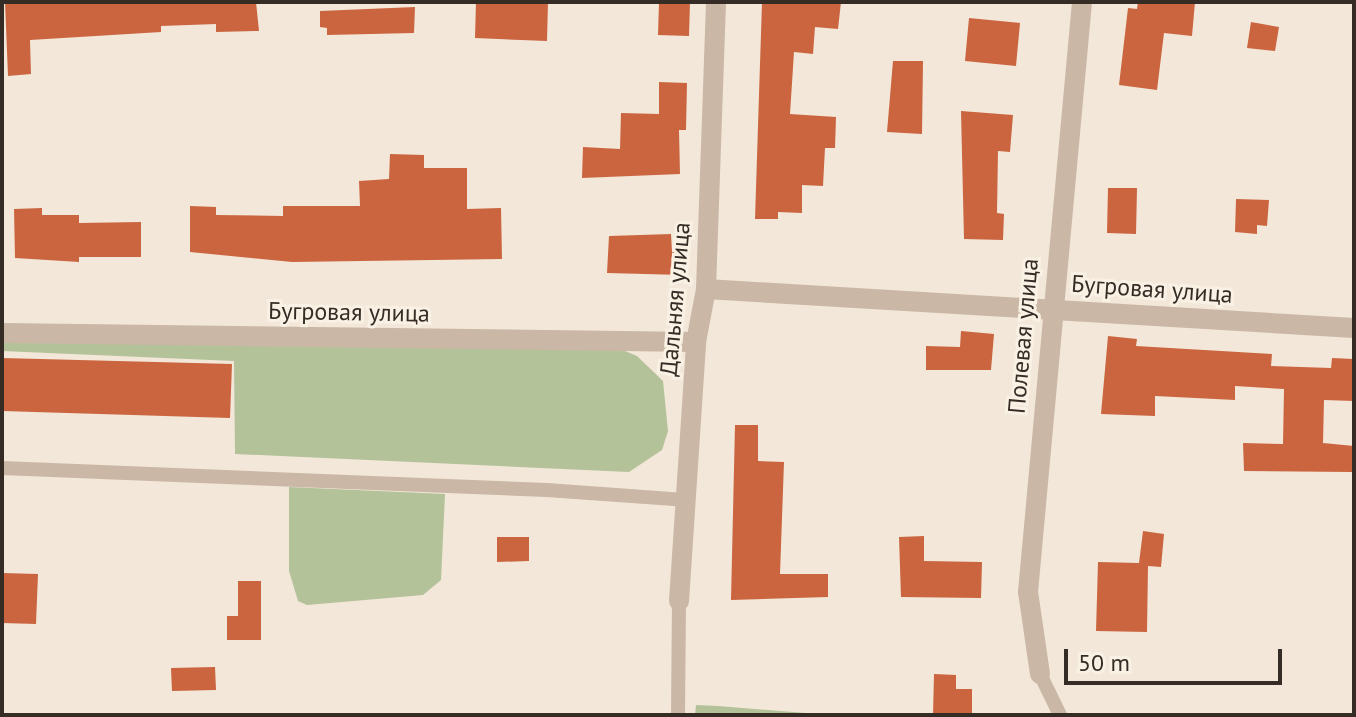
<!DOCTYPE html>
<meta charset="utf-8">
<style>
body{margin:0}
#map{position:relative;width:1356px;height:717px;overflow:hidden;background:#f2e7d9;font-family:"PT Sans",sans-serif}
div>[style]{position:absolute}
.green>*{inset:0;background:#b3c299}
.building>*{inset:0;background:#cb653f}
.lane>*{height:14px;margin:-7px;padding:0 7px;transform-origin:7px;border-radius:7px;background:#cbb7a5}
.street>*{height:20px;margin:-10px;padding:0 10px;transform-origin:10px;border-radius:10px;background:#cbb7a5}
span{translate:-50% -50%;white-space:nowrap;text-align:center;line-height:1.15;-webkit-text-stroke:6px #faf1e5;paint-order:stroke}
.street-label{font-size:24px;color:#362c26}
.frame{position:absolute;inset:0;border:4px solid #362c26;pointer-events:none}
.scale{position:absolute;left:1064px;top:649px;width:218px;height:36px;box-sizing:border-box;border:4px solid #362c26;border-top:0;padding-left:10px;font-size:24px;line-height:28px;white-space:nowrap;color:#362c26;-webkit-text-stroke:6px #faf1e5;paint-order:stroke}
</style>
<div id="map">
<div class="green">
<div style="clip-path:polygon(2px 339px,620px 349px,637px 356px,663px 381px,668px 431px,662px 450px,629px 472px,235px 454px,234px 361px,2px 351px)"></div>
<div style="clip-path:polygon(289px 487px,445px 494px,441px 580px,423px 595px,307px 605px,298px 601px,289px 571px)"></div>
<div style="clip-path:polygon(696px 705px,718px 706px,830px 715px,695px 715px)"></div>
</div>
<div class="building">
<div style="clip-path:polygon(5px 2px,256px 2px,259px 31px,216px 32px,216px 24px,161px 26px,161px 32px,30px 40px,31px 74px,8px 76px)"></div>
<div style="clip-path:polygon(476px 2px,548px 2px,547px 41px,475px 38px)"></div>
<div style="clip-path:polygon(659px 2px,690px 2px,689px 36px,658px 35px)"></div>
<div style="clip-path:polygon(762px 2px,841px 2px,838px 29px,815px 27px,813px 54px,794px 52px,790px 114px,836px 117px,835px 148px,825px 148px,823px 186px,802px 185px,802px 213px,778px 212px,778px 219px,755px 219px)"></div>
<div style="clip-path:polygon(1138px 2px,1195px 2px,1192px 36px,1164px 33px,1157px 90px,1119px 85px,1128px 8px,1137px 9px)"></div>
<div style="clip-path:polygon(415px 7px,414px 33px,327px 35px,327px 28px,320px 27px,320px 11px)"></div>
<div style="clip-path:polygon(969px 18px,1020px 23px,1016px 66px,965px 61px)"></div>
<div style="clip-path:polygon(1251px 22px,1279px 27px,1275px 51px,1247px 48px)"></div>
<div style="clip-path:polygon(893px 61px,923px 61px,922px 134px,887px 132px)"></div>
<div style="clip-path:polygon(659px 82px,687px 83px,686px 130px,679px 130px,680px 174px,582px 178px,583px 147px,620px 149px,621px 113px,659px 114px)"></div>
<div style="clip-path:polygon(961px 111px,1013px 115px,1010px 152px,998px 151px,997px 213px,1004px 214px,1003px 240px,964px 239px)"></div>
<div style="clip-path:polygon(390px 154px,424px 155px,424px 168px,467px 168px,467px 209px,501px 208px,502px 259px,292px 262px,190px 252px,190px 206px,216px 207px,216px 215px,283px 216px,283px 206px,360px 206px,359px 181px,389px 179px)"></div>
<div style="clip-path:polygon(1108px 188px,1137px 188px,1136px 234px,1107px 233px)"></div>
<div style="clip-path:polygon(1236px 199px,1269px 200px,1267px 226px,1257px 225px,1257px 234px,1235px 232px)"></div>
<div style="clip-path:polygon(42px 208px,42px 215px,79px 215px,79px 223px,141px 222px,141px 257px,79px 257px,79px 262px,15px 258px,14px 209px)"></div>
<div style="clip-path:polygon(671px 234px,672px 252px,683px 252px,683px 275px,607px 273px,609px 236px)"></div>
<div style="clip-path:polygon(961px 331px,994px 334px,991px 370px,926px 370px,926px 346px,960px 347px)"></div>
<div style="clip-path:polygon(1108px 336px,1137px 339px,1136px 346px,1272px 354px,1271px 366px,1331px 368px,1332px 358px,1354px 359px,1354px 401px,1324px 400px,1323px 443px,1354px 446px,1352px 472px,1244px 471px,1243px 443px,1283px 444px,1284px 389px,1235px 386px,1235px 400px,1155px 396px,1155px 416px,1101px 414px)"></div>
<div style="clip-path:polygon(2px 358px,232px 364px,230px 418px,2px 411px)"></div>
<div style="clip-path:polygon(735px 425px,758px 425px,758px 461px,784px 462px,780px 574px,828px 574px,828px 597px,731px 600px)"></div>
<div style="clip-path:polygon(1143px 531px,1164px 534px,1161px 567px,1148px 566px,1147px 632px,1096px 631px,1098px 562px,1139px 563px)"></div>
<div style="clip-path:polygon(924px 536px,924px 561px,982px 562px,981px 598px,901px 597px,899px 537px)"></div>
<div style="clip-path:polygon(497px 537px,529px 537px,529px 561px,497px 562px)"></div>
<div style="clip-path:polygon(2px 573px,38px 574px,36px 624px,2px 623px)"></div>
<div style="clip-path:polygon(238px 581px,261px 581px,261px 640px,227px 640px,227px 616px,238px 616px)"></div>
<div style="clip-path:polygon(215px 667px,216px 690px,172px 691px,171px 668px)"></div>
<div style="clip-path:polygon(934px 674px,956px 675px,956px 689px,972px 689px,972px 715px,933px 715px)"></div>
</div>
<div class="lane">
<div style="left:2px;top:468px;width:545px;rotate:2.31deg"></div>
<div style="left:547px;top:490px;width:138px;rotate:4.1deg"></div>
<div style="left:1040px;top:674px;width:46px;rotate:64deg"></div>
<div style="left:678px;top:715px;width:114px;rotate:-89.5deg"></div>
</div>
<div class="street">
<div style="left:706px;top:289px;width:649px;rotate:3.44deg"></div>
<div style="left:2px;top:333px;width:694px;rotate:0.74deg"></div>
<div style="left:679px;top:601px;width:260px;rotate:-86.2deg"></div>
<div style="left:696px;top:342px;width:54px;rotate:-79.3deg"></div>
<div style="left:706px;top:289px;width:287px;rotate:-88deg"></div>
<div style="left:1040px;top:674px;width:83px;rotate:-98.3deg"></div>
<div style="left:1028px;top:592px;width:592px;rotate:-84.77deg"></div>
</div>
<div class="street-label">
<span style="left:1152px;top:289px;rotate:4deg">Бугровая улица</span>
<span style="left:675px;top:299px;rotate:-85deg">Дальняя улица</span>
<span style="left:349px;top:312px;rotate:1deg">Бугровая улица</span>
<span style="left:1023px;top:336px;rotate:-85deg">Полевая улица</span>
</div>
<div class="frame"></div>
<div class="scale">50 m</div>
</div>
